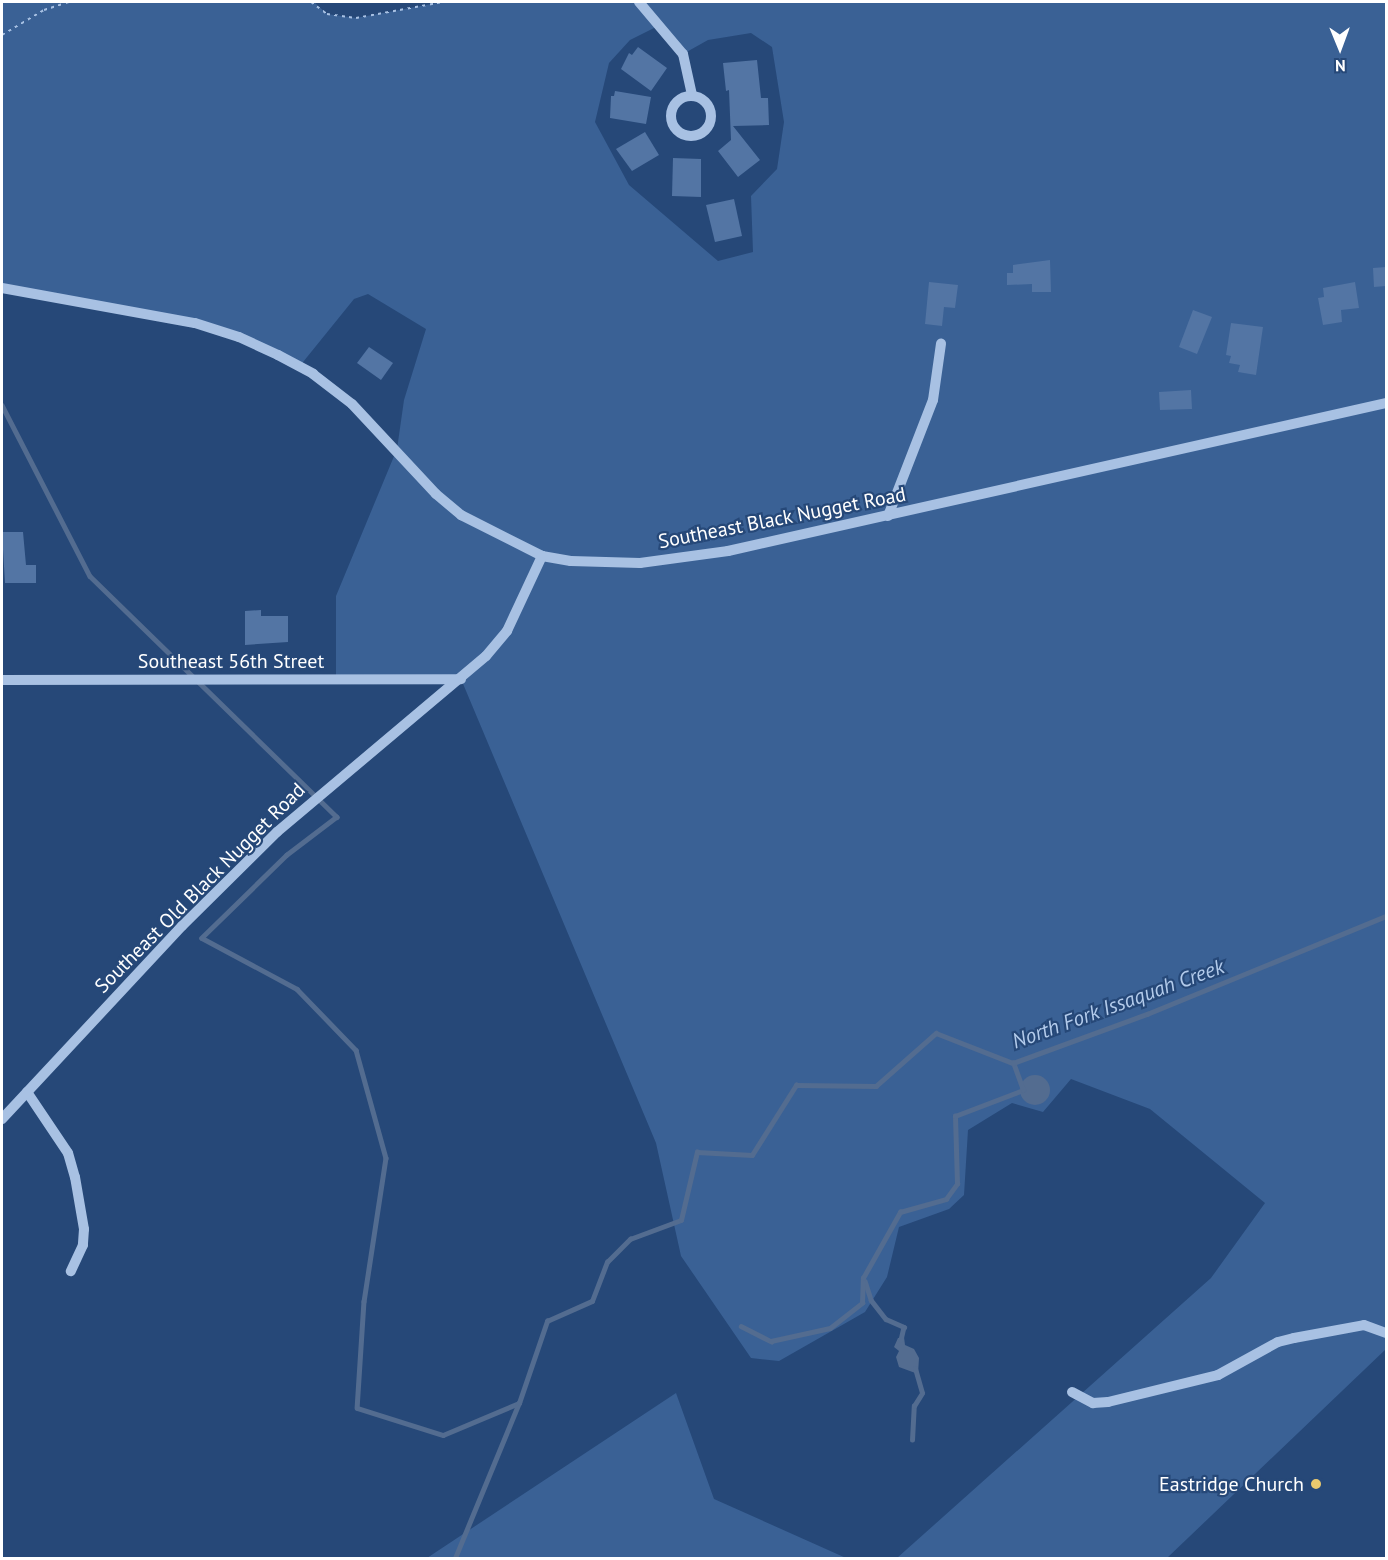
<!DOCTYPE html>
<style>
body{margin:0}
#map{position:relative;width:1388px;height:1560px;overflow:hidden;background:#264878;font-family:"PT Sans",sans-serif}
div>[style]{position:absolute}
.green>*{inset:0;background:#3a6195}
.water>*{inset:0;background:#536c90}
.round{border-radius:50%}
.stream>*{height:4.5px;margin:-2.25px;padding:0 2.25px;transform-origin:2.25px;border-radius:2.25px;background:#536c90}
.building>*{inset:0;background:#5375a4}
.path>*{height:2px;margin-top:-1px;transform-origin:0;background:repeating-linear-gradient(90deg,#a8c1e3 0 3px,transparent 0 7.5px)}
.minor>*{height:10px;margin:-5px;padding:0 5px;transform-origin:5px;border-radius:5px;background:#a8c1e3}
.minor>.ring{margin:-5px;padding:0;box-sizing:content-box;background:none;border:10px solid #a8c1e3;border-radius:50%}
.dots>*{width:16px;height:16px;translate:-50% -50%;box-sizing:border-box;border:3px solid #264878;border-radius:50%}
span{translate:-50% -50%;white-space:nowrap;text-align:center;line-height:1.15;-webkit-text-stroke:4.5px #264878;paint-order:stroke}
.street-label{font-size:20px;color:#fff}
.poi-label{font-size:20px;color:#fff}
.right{translate:-100% -50%;text-align:right}
.water-label{font-size:21px;color:#b3cbeb;font-style:italic}
.frame{position:absolute;inset:0;border:3px solid #fff;pointer-events:none}
.north{position:absolute;left:1310px;top:18px;width:60px;height:60px;-webkit-text-stroke:4px #264878;paint-order:stroke;rotate:179deg;font-size:16px;font-weight:700;line-height:24px;text-align:center;color:#fff}
.north::after{content:'';display:block;margin:auto;width:21px;height:27px;background:#fff;clip-path:polygon(50% 0,100% 100%,50% 72%,0 100%)}
</style>
<div id="map">
<div class="green">
<div style="clip-path:polygon(evenodd,2px 2px,314px 2px,327px 14px,356px 18px,442px 2px,1386px 2px,1386px 1349px,1167px 1558px,897px 1558px,1211px 1278px,1265px 1203px,1150px 1109px,1071px 1079px,1043px 1112px,1012px 1103px,968px 1130px,964px 1195px,949px 1209px,899px 1227px,887px 1277px,865px 1312px,779px 1361px,751px 1358px,681px 1256px,656px 1143px,461px 679px,336px 679px,336px 596px,397px 449px,404px 400px,426px 329px,368px 294px,354px 299px,299px 367px,239px 337px,2px 288px,2px 2px,660px 25px,683px 54px,708px 40px,751px 33px,772px 47px,784px 122px,777px 169px,751px 196px,753px 252px,718px 261px,629px 185px,595px 122px,609px 63px,630px 40px,660px 25px)"></div>
<div style="clip-path:polygon(676px 1393px,714px 1499px,846px 1558px,427px 1558px)"></div>
</div>
<div class="water">
<div class="round" style="left:1020px;top:1075px;width:30px;height:30px"></div>
<div style="clip-path:polygon(904px 1337px,905px 1345px,914px 1349px,919px 1358px,918px 1374px,899px 1367px,896px 1357px,899px 1351px,894px 1347px,898px 1338px)"></div>
</div>
<div class="stream">
<div style="left:2px;top:405px;width:192px;rotate:62.8deg"></div>
<div style="left:90px;top:576px;width:345px;rotate:44.3deg"></div>
<div style="left:337px;top:817px;width:63px;rotate:142.8deg"></div>
<div style="left:287px;top:855px;width:119px;rotate:135.7deg"></div>
<div style="left:202px;top:938px;width:108px;rotate:28.2deg"></div>
<div style="left:297px;top:989px;width:85px;rotate:46deg"></div>
<div style="left:356px;top:1050px;width:112px;rotate:74.5deg"></div>
<div style="left:386px;top:1158px;width:145px;rotate:98.7deg"></div>
<div style="left:364px;top:1301px;width:107px;rotate:93.7deg"></div>
<div style="left:357px;top:1408px;width:90px;rotate:17.4deg"></div>
<div style="left:443px;top:1435px;width:82px;rotate:-22.8deg"></div>
<div style="left:865px;top:1281px;width:20px;rotate:72deg"></div>
<div style="left:871px;top:1300px;width:24px;rotate:52deg"></div>
<div style="left:886px;top:1319px;width:20px;rotate:24deg"></div>
<div style="left:904px;top:1327px;width:13px;rotate:103deg"></div>
<div style="left:741px;top:1326px;width:34px;rotate:27deg"></div>
<div style="left:771px;top:1341px;width:60px;rotate:-12.4deg"></div>
<div style="left:830px;top:1328px;width:41px;rotate:-38deg"></div>
<div style="left:862px;top:1303px;width:25px;rotate:-88deg"></div>
<div style="left:863px;top:1278px;width:76px;rotate:-60.7deg"></div>
<div style="left:900px;top:1212px;width:48px;rotate:-15.8deg"></div>
<div style="left:946px;top:1199px;width:19px;rotate:-54deg"></div>
<div style="left:957px;top:1184px;width:68px;rotate:-91.7deg"></div>
<div style="left:955px;top:1116px;width:73px;rotate:-20.9deg"></div>
<div style="left:1023px;top:1090px;width:29px;rotate:-110deg"></div>
<div style="left:912px;top:1440px;width:34px;rotate:-87deg"></div>
<div style="left:914px;top:1406px;width:15px;rotate:-58deg"></div>
<div style="left:922px;top:1393px;width:25px;rotate:-106deg"></div>
<div style="left:455px;top:1558px;width:168px;rotate:-67.6deg"></div>
<div style="left:519px;top:1403px;width:87px;rotate:-71.1deg"></div>
<div style="left:547px;top:1321px;width:49px;rotate:-24deg"></div>
<div style="left:592px;top:1301px;width:42px;rotate:-69deg"></div>
<div style="left:607px;top:1262px;width:33px;rotate:-45deg"></div>
<div style="left:630px;top:1239px;width:54px;rotate:-20.4deg"></div>
<div style="left:681px;top:1220px;width:70px;rotate:-76.8deg"></div>
<div style="left:697px;top:1152px;width:55px;rotate:3.1deg"></div>
<div style="left:752px;top:1155px;width:83px;rotate:-57.8deg"></div>
<div style="left:796px;top:1085px;width:80px;rotate:0.7deg"></div>
<div style="left:876px;top:1086px;width:80px;rotate:-41.5deg"></div>
<div style="left:936px;top:1033px;width:83px;rotate:21.3deg"></div>
<div style="left:1013px;top:1063px;width:143px;rotate:-20.1deg"></div>
<div style="left:1147px;top:1014px;width:258px;rotate:-22.3deg"></div>
</div>
<div class="building">
<div style="clip-path:polygon(638px 47px,667px 68px,651px 91px,621px 69px,629px 53px,632px 55px)"></div>
<div style="clip-path:polygon(757px 60px,761px 98px,768px 98px,769px 125px,733px 126px,760px 160px,738px 177px,718px 151px,731px 140px,729px 90px,726px 91px,723px 63px)"></div>
<div style="clip-path:polygon(615px 91px,651px 97px,646px 124px,610px 118px,611px 96px,614px 96px)"></div>
<div style="clip-path:polygon(645px 132px,659px 155px,632px 171px,616px 149px)"></div>
<div style="clip-path:polygon(673px 158px,701px 159px,701px 197px,672px 196px)"></div>
<div style="clip-path:polygon(734px 199px,742px 236px,715px 242px,706px 205px)"></div>
<div style="clip-path:polygon(1050px 260px,1051px 292px,1032px 292px,1032px 284px,1007px 285px,1007px 273px,1013px 273px,1013px 265px)"></div>
<div style="clip-path:polygon(1386px 267px,1386px 286px,1374px 287px,1373px 268px)"></div>
<div style="clip-path:polygon(929px 282px,958px 285px,955px 308px,944px 307px,942px 326px,925px 324px)"></div>
<div style="clip-path:polygon(1355px 282px,1359px 308px,1341px 310px,1342px 322px,1323px 325px,1318px 298px,1324px 297px,1323px 288px)"></div>
<div style="clip-path:polygon(1193px 310px,1212px 317px,1197px 354px,1179px 347px)"></div>
<div style="clip-path:polygon(1231px 323px,1263px 327px,1256px 375px,1238px 372px,1240px 365px,1229px 363px,1231px 356px,1226px 355px)"></div>
<div style="clip-path:polygon(369px 347px,393px 363px,381px 380px,357px 363px)"></div>
<div style="clip-path:polygon(1191px 390px,1192px 409px,1160px 410px,1159px 392px)"></div>
<div style="clip-path:polygon(2px 532px,23px 532px,26px 565px,36px 565px,36px 583px,5px 583px)"></div>
<div style="clip-path:polygon(261px 610px,261px 616px,288px 616px,288px 642px,245px 645px,245px 611px)"></div>
</div>
<div class="path">
<div style="left:311px;top:2px;width:20px;rotate:37deg"></div>
<div style="left:327px;top:14px;width:29px;rotate:8deg"></div>
<div style="left:356px;top:18px;width:87px;rotate:-10.5deg"></div>
<div style="left:2px;top:35px;width:49px;rotate:-30.8deg"></div>
<div style="left:44px;top:10px;width:26px;rotate:-18deg"></div>
</div>
<div class="minor">
<div style="left:639px;top:2px;width:68px;rotate:49.8deg"></div>
<div style="left:683px;top:54px;width:42px;rotate:77.6deg"></div>
<div class="ring" style="left:671px;top:96px;width:30px;height:30px"></div>
<div style="left:2px;top:288px;width:196px;rotate:10.3deg"></div>
<div style="left:195px;top:323px;width:46px;rotate:17.7deg"></div>
<div style="left:239px;top:337px;width:43px;rotate:24.8deg"></div>
<div style="left:278px;top:355px;width:40px;rotate:28deg"></div>
<div style="left:313px;top:374px;width:49px;rotate:37.6deg"></div>
<div style="left:352px;top:404px;width:123px;rotate:47deg"></div>
<div style="left:436px;top:494px;width:33px;rotate:40deg"></div>
<div style="left:461px;top:515px;width:91px;rotate:26.8deg"></div>
<div style="left:542px;top:556px;width:29px;rotate:10deg"></div>
<div style="left:571px;top:561px;width:69px;rotate:1.7deg"></div>
<div style="left:640px;top:563px;width:89px;rotate:-7.8deg"></div>
<div style="left:728px;top:551px;width:674px;rotate:-12.68deg"></div>
<div style="left:888px;top:516px;width:124px;rotate:-68.8deg"></div>
<div style="left:933px;top:400px;width:57px;rotate:-81.9deg"></div>
<div style="left:2px;top:680px;width:459px;rotate:-0.1deg"></div>
<div style="left:27px;top:1092px;width:73px;rotate:56.1deg"></div>
<div style="left:68px;top:1153px;width:25px;rotate:74deg"></div>
<div style="left:75px;top:1177px;width:53px;rotate:80.2deg"></div>
<div style="left:84px;top:1229px;width:16px;rotate:94deg"></div>
<div style="left:83px;top:1245px;width:29px;rotate:115deg"></div>
<div style="left:2px;top:1119px;width:264px;rotate:-47deg"></div>
<div style="left:182px;top:926px;width:134px;rotate:-44.7deg"></div>
<div style="left:277px;top:832px;width:273px;rotate:-40.1deg"></div>
<div style="left:486px;top:656px;width:33px;rotate:-50deg"></div>
<div style="left:507px;top:631px;width:83px;rotate:-65deg"></div>
<div style="left:1072px;top:1392px;width:24px;rotate:28deg"></div>
<div style="left:1093px;top:1403px;width:15px;rotate:-4deg"></div>
<div style="left:1108px;top:1402px;width:113px;rotate:-13.8deg"></div>
<div style="left:1218px;top:1375px;width:68px;rotate:-28.8deg"></div>
<div style="left:1278px;top:1342px;width:16px;rotate:-14deg"></div>
<div style="left:1294px;top:1338px;width:71px;rotate:-10.5deg"></div>
<div style="left:1364px;top:1325px;width:23px;rotate:20deg"></div>
</div>
<div class="dots">
<div style="left:1316px;top:1484px;background:#ebca6e"></div>
</div>
<div class="street-label">
<span style="left:782px;top:518px;rotate:-11deg">Southeast Black Nugget Road</span>
<span style="left:231px;top:661px">Southeast 56th Street</span>
<span style="left:200px;top:888px;rotate:-45deg">Southeast Old Black Nugget Road</span>
</div>
<div class="poi-label">
<span class="right" style="left:1304px;top:1484px">Eastridge Church</span>
</div>
<div class="water-label">
<span style="left:1118px;top:1004px;rotate:-20deg">North Fork Issaquah Creek</span>
</div>
<div class="frame"></div>
<div class="north">N</div>
</div>
